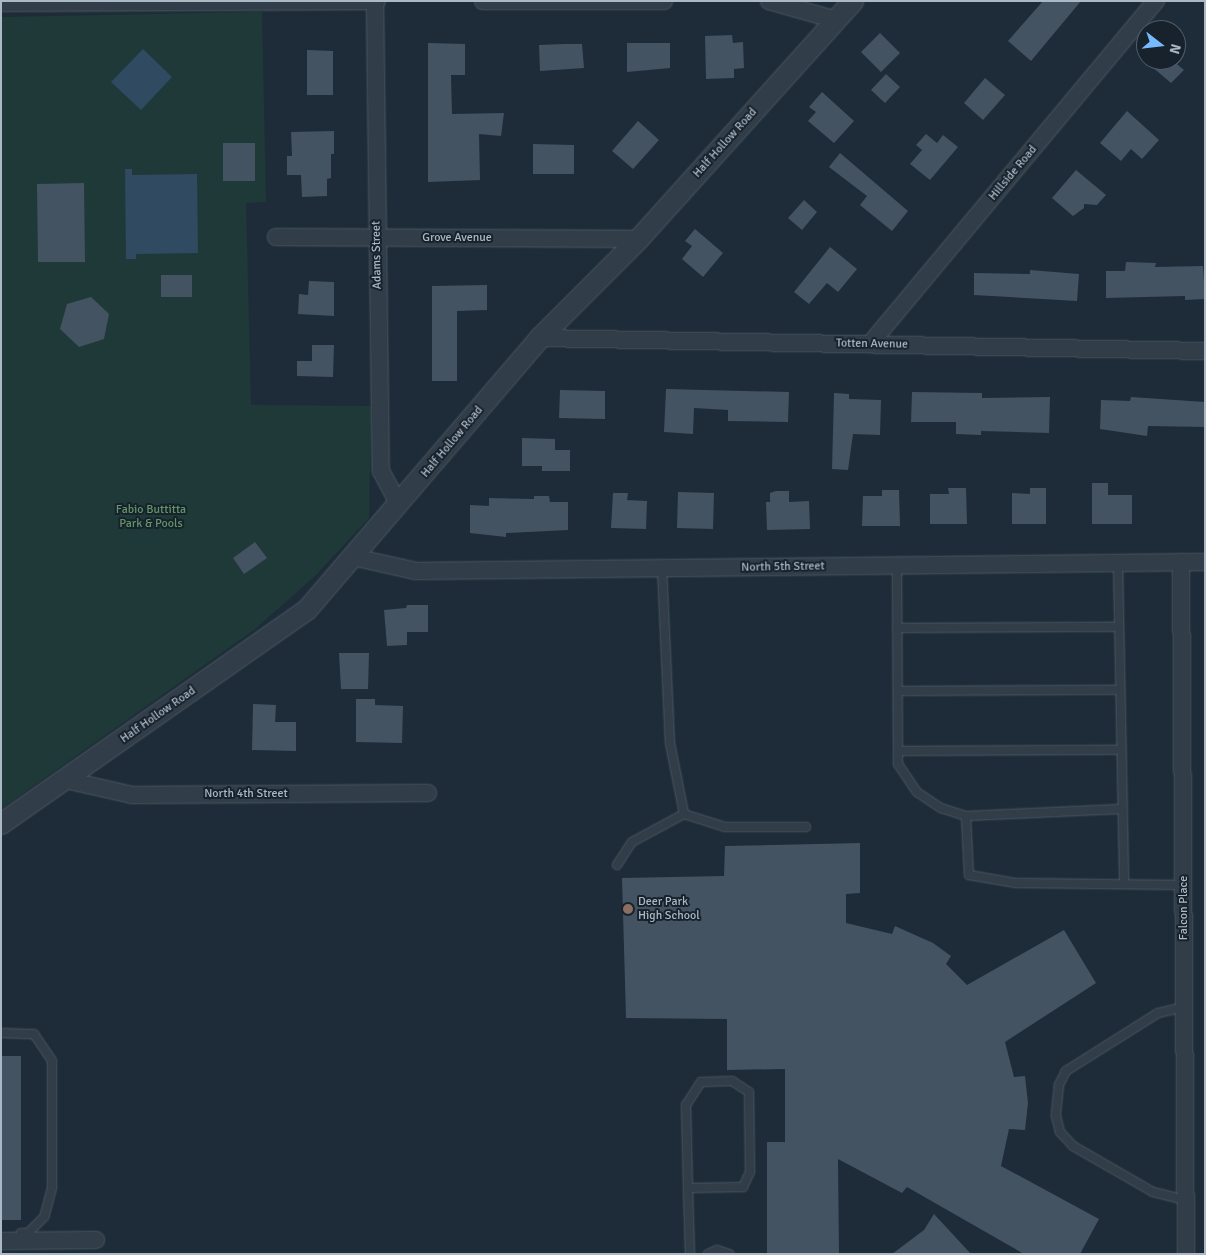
<!DOCTYPE html>
<style>
body{margin:0}
#map{position:relative;width:1206px;height:1255px;overflow:hidden;background:#1d2c38;font-family:Signika,sans-serif}
div>[style]{position:absolute}
.green>*{inset:0;background:#1f3939}
.water>*{inset:0;background:#2f4a61}
.building>*{inset:0;background:#435362}
.roads{filter:drop-shadow(0 0 1px #4c5863) drop-shadow(0 0 1px #4c5863)}
.service>*{height:8px;margin:-4px;padding:0 4px;transform-origin:4px;border-radius:4px;background:#313d48}
.minor>*{height:16px;margin:-8px;padding:0 8px;transform-origin:8px;border-radius:8px;background:#313d48}
.tertiary>*{height:20px;margin:-10px;padding:0 10px;transform-origin:10px;border-radius:10px;background:#313d48}
.dots>*{width:14px;height:14px;translate:-50% -50%;box-sizing:border-box;border:2px solid #17222c;border-radius:50%}
span{translate:-50% -50%;white-space:nowrap;text-align:center;line-height:1.15;-webkit-text-stroke:4px #17222c;paint-order:stroke}
.street-label{font-size:12px;color:#abb8c5}
.park-label{font-size:12px;color:#619767}
.poi-label{font-size:12px;color:#abb8c5}
.left{translate:0 -50%;text-align:left}
.frame{position:absolute;inset:0;border:2px solid #abb8c5;pointer-events:none}
.north{position:absolute;left:1136px;top:20px;width:50px;height:50px;box-sizing:border-box;background:#17222c;border:1px solid #525e69;border-radius:50%;rotate:106deg;font-size:14px;font-weight:700;line-height:20px;text-align:center;color:#abb8c5}
.north::after{content:'';display:block;margin:auto;width:18px;height:22px;background:#76baff;clip-path:polygon(50% 0,100% 100%,50% 72%,0 100%)}
</style>
<div id="map">
<div class="green">
<div style="clip-path:polygon(262px 12px,266px 202px,246px 203px,251px 405px,371px 406px,369px 518px,315px 576px,254px 630px,1px 809px,1px 17px)"></div>
</div>
<div class="water">
<div style="clip-path:polygon(143px 49px,172px 77px,141px 110px,111px 82px)"></div>
<div style="clip-path:polygon(125px 169px,132px 169px,132px 175px,197px 174px,198px 253px,136px 254px,136px 259px,126px 259px)"></div>
</div>
<div class="building">
<div style="clip-path:polygon(1043px 1px,1081px 1px,1031px 61px,1008px 41px)"></div>
<div style="clip-path:polygon(880px 33px,900px 53px,881px 72px,861px 52px)"></div>
<div style="clip-path:polygon(732px 35px,733px 43px,743px 42px,744px 68px,734px 69px,734px 78px,706px 79px,705px 36px)"></div>
<div style="clip-path:polygon(428px 43px,465px 44px,465px 75px,451px 75px,452px 114px,504px 113px,501px 136px,479px 134px,480px 180px,428px 182px)"></div>
<div style="clip-path:polygon(627px 43px,670px 43px,670px 68px,627px 72px)"></div>
<div style="clip-path:polygon(564px 44px,582px 44px,584px 68px,540px 71px,539px 45px)"></div>
<div style="clip-path:polygon(307px 50px,333px 51px,333px 95px,307px 95px)"></div>
<div style="clip-path:polygon(1144px 60px,1172px 60px,1184px 70px,1171px 83px)"></div>
<div style="clip-path:polygon(886px 74px,900px 87px,885px 103px,871px 90px)"></div>
<div style="clip-path:polygon(985px 78px,1005px 95px,983px 120px,964px 103px)"></div>
<div style="clip-path:polygon(822px 92px,854px 121px,834px 143px,808px 121px,816px 112px,809px 107px)"></div>
<div style="clip-path:polygon(1127px 111px,1159px 140px,1142px 159px,1131px 149px,1121px 161px,1100px 143px)"></div>
<div style="clip-path:polygon(638px 121px,659px 140px,633px 169px,612px 151px)"></div>
<div style="clip-path:polygon(334px 131px,334px 154px,331px 154px,331px 178px,327px 179px,327px 196px,302px 197px,301px 175px,287px 175px,287px 156px,292px 156px,291px 132px)"></div>
<div style="clip-path:polygon(926px 134px,937px 143px,943px 135px,958px 147px,930px 180px,910px 164px,922px 150px,916px 145px)"></div>
<div style="clip-path:polygon(223px 143px,255px 143px,255px 181px,223px 181px)"></div>
<div style="clip-path:polygon(533px 144px,574px 145px,574px 174px,533px 174px)"></div>
<div style="clip-path:polygon(840px 153px,908px 211px,892px 231px,860px 205px,867px 196px,829px 167px)"></div>
<div style="clip-path:polygon(1076px 170px,1106px 195px,1097px 205px,1084px 204px,1084px 208px,1073px 216px,1052px 198px)"></div>
<div style="clip-path:polygon(84px 183px,85px 262px,38px 262px,37px 184px)"></div>
<div style="clip-path:polygon(804px 200px,817px 212px,802px 230px,788px 218px)"></div>
<div style="clip-path:polygon(695px 229px,723px 253px,703px 277px,682px 259px,692px 246px,685px 241px)"></div>
<div style="clip-path:polygon(830px 247px,857px 269px,838px 292px,827px 283px,809px 304px,794px 292px)"></div>
<div style="clip-path:polygon(1126px 262px,1156px 263px,1155px 267px,1203px 266px,1205px 299px,1185px 300px,1185px 296px,1106px 298px,1106px 271px,1125px 271px)"></div>
<div style="clip-path:polygon(1030px 270px,1079px 274px,1077px 301px,974px 295px,974px 273px,1030px 274px)"></div>
<div style="clip-path:polygon(161px 275px,192px 275px,192px 297px,161px 297px)"></div>
<div style="clip-path:polygon(309px 281px,334px 282px,334px 316px,298px 314px,299px 294px,308px 295px)"></div>
<div style="clip-path:polygon(487px 285px,487px 310px,457px 311px,457px 381px,432px 381px,432px 286px)"></div>
<div style="clip-path:polygon(91px 297px,109px 314px,104px 339px,79px 347px,60px 329px,67px 304px)"></div>
<div style="clip-path:polygon(312px 345px,334px 345px,333px 377px,297px 376px,297px 361px,312px 361px)"></div>
<div style="clip-path:polygon(666px 389px,789px 392px,788px 422px,728px 421px,728px 410px,694px 408px,693px 434px,664px 432px)"></div>
<div style="clip-path:polygon(560px 390px,605px 391px,605px 419px,559px 418px)"></div>
<div style="clip-path:polygon(912px 392px,982px 393px,982px 398px,1050px 397px,1049px 433px,981px 431px,981px 435px,956px 434px,956px 422px,911px 422px)"></div>
<div style="clip-path:polygon(834px 393px,849px 394px,849px 399px,881px 400px,880px 435px,853px 434px,848px 470px,832px 469px)"></div>
<div style="clip-path:polygon(1131px 397px,1205px 402px,1205px 427px,1148px 426px,1147px 436px,1100px 429px,1101px 400px,1130px 401px)"></div>
<div style="clip-path:polygon(522px 438px,555px 439px,555px 450px,570px 450px,570px 471px,542px 471px,542px 466px,522px 466px)"></div>
<div style="clip-path:polygon(1092px 483px,1108px 483px,1108px 495px,1132px 495px,1132px 524px,1092px 524px)"></div>
<div style="clip-path:polygon(948px 488px,966px 488px,967px 524px,930px 524px,930px 494px,949px 494px)"></div>
<div style="clip-path:polygon(1030px 488px,1046px 488px,1046px 524px,1012px 524px,1012px 493px,1030px 494px)"></div>
<div style="clip-path:polygon(882px 490px,899px 490px,900px 526px,862px 526px,863px 496px,882px 496px)"></div>
<div style="clip-path:polygon(776px 491px,789px 491px,789px 502px,809px 501px,810px 529px,767px 530px,766px 502px,770px 502px,770px 493px)"></div>
<div style="clip-path:polygon(678px 492px,714px 493px,713px 529px,677px 528px)"></div>
<div style="clip-path:polygon(613px 493px,628px 493px,627px 500px,647px 501px,646px 529px,611px 528px)"></div>
<div style="clip-path:polygon(534px 496px,549px 496px,550px 502px,568px 502px,568px 530px,506px 533px,506px 537px,470px 533px,470px 505px,489px 506px,489px 498px,534px 499px)"></div>
<div style="clip-path:polygon(255px 542px,267px 558px,244px 574px,233px 558px)"></div>
<div style="clip-path:polygon(407px 605px,428px 605px,428px 632px,407px 632px,407px 645px,387px 646px,384px 610px,406px 608px)"></div>
<div style="clip-path:polygon(339px 653px,369px 653px,368px 689px,341px 689px)"></div>
<div style="clip-path:polygon(356px 699px,375px 699px,375px 705px,403px 706px,402px 743px,356px 742px)"></div>
<div style="clip-path:polygon(253px 704px,276px 705px,275px 722px,296px 722px,296px 751px,252px 750px)"></div>
<div style="clip-path:polygon(860px 843px,860px 893px,846px 894px,846px 923px,892px 934px,895px 926px,933px 943px,951px 956px,946px 964px,967px 985px,1064px 930px,1096px 983px,1005px 1042px,1014px 1077px,1025px 1076px,1028px 1103px,1025px 1130px,1009px 1129px,1001px 1166px,1099px 1219px,1080px 1254px,1024px 1254px,907px 1187px,902px 1193px,838px 1159px,839px 1254px,767px 1254px,767px 1142px,785px 1142px,785px 1069px,727px 1070px,727px 1019px,626px 1018px,622px 878px,724px 876px,725px 846px)"></div>
<div style="clip-path:polygon(1px 1056px,21px 1056px,21px 1220px,1px 1220px)"></div>
<div style="clip-path:polygon(934px 1214px,971px 1254px,892px 1254px,924px 1230px)"></div>
</div>
<div class="roads">
<div class="service">
<div style="left:1118px;top:563px;width:321px;rotate:88.9deg"></div>
<div style="left:897px;top:565px;width:199px;rotate:89.7deg"></div>
<div style="left:898px;top:764px;width:34px;rotate:56deg"></div>
<div style="left:917px;top:792px;width:29px;rotate:34deg"></div>
<div style="left:941px;top:808px;width:26px;rotate:18deg"></div>
<div style="left:966px;top:816px;width:59px;rotate:87.1deg"></div>
<div style="left:969px;top:875px;width:48px;rotate:9.7deg"></div>
<div style="left:1016px;top:883px;width:167px;rotate:0.7deg"></div>
<div style="left:662px;top:568px;width:175px;rotate:87.4deg"></div>
<div style="left:670px;top:743px;width:72px;rotate:78.8deg"></div>
<div style="left:684px;top:814px;width:43px;rotate:17.6deg"></div>
<div style="left:725px;top:827px;width:81px"></div>
<div style="left:897px;top:628px;width:222px;rotate:-0.3deg"></div>
<div style="left:898px;top:691px;width:222px;rotate:-0.3deg"></div>
<div style="left:898px;top:751px;width:223px;rotate:-0.3deg"></div>
<div style="left:966px;top:816px;width:156px;rotate:-2.6deg"></div>
<div style="left:617px;top:865px;width:27px;rotate:-57deg"></div>
<div style="left:632px;top:842px;width:59px;rotate:-28.3deg"></div>
<div style="left:1184px;top:1007px;width:27px;rotate:167deg"></div>
<div style="left:1158px;top:1013px;width:109px;rotate:147.8deg"></div>
<div style="left:1066px;top:1071px;width:16px;rotate:117deg"></div>
<div style="left:1059px;top:1085px;width:31px;rotate:96deg"></div>
<div style="left:1056px;top:1116px;width:16px;rotate:76deg"></div>
<div style="left:1060px;top:1132px;width:19px;rotate:47deg"></div>
<div style="left:1073px;top:1146px;width:92px;rotate:29.9deg"></div>
<div style="left:1153px;top:1192px;width:34px;rotate:14deg"></div>
<div style="left:1px;top:1033px;width:33px;rotate:2deg"></div>
<div style="left:34px;top:1034px;width:32px;rotate:56deg"></div>
<div style="left:52px;top:1061px;width:127px;rotate:90deg"></div>
<div style="left:52px;top:1188px;width:30px;rotate:105deg"></div>
<div style="left:44px;top:1217px;width:23px;rotate:135deg"></div>
<div style="left:28px;top:1233px;width:7px;rotate:180deg"></div>
<div style="left:688px;top:1188px;width:55px;rotate:-1deg"></div>
<div style="left:743px;top:1187px;width:17px;rotate:-65deg"></div>
<div style="left:750px;top:1172px;width:80px;rotate:-90.7deg"></div>
<div style="left:749px;top:1092px;width:20px;rotate:-147deg"></div>
<div style="left:732px;top:1081px;width:31px;rotate:178deg"></div>
<div style="left:701px;top:1082px;width:27px;rotate:123deg"></div>
<div style="left:686px;top:1105px;width:83px;rotate:88.6deg"></div>
<div style="left:688px;top:1188px;width:66px;rotate:88.3deg"></div>
<div style="left:708px;top:1254px;width:10px;rotate:-24deg"></div>
<div style="left:717px;top:1250px;width:13px;rotate:18deg"></div>
</div>
<div class="minor">
<div style="left:375px;top:1px;width:470px;rotate:89.3deg"></div>
<div style="left:381px;top:471px;width:38px;rotate:62deg"></div>
<div style="left:483px;top:1px;width:181px"></div>
<div style="left:769px;top:1px;width:70px;rotate:15.8deg"></div>
<div style="left:1px;top:3px;width:376px;rotate:-0.3deg"></div>
<div style="left:276px;top:237px;width:363px;rotate:0.3deg"></div>
<div style="left:540px;top:338px;width:665px;rotate:1.12deg"></div>
<div style="left:870px;top:344px;width:447px;rotate:-50.2deg"></div>
<div style="left:353px;top:557px;width:65px;rotate:12.5deg"></div>
<div style="left:416px;top:571px;width:789px;rotate:-0.65deg"></div>
<div style="left:1181px;top:562px;width:692px;rotate:89.59deg"></div>
<div style="left:66px;top:780px;width:68px;rotate:12.8deg"></div>
<div style="left:132px;top:795px;width:296px;rotate:-0.4deg"></div>
<div style="left:1px;top:1241px;width:95px;rotate:-0.6deg"></div>
</div>
<div class="tertiary">
<div style="left:1px;top:824px;width:373px;rotate:-35deg"></div>
<div style="left:307px;top:610px;width:358px;rotate:-49.4deg"></div>
<div style="left:540px;top:338px;width:140px;rotate:-45deg"></div>
<div style="left:639px;top:239px;width:320px;rotate:-48deg"></div>
</div>
</div>
<div class="dots">
<div style="left:628px;top:909px;background:#8d6e63"></div>
</div>
<div class="street-label">
<span style="left:725px;top:143px;rotate:-48deg">Half Hollow Road</span>
<span style="left:1013px;top:173px;rotate:-50deg">Hillside Road</span>
<span style="left:457px;top:238px">Grove Avenue</span>
<span style="left:377px;top:255px;rotate:-91deg">Adams Street</span>
<span style="left:872px;top:344px;rotate:1deg">Totten Avenue</span>
<span style="left:452px;top:442px;rotate:-50deg">Half Hollow Road</span>
<span style="left:783px;top:567px;rotate:-1deg">North 5th Street</span>
<span style="left:158px;top:715px;rotate:-35deg">Half Hollow Road</span>
<span style="left:246px;top:794px">North 4th Street</span>
<span style="left:1184px;top:908px;rotate:-90deg">Falcon Place</span>
</div>
<div class="park-label">
<span style="left:151px;top:517px">Fabio Buttitta<br>Park &amp; Pools</span>
</div>
<div class="poi-label">
<span class="left" style="left:638px;top:909px">Deer Park<br>High School</span>
</div>
<div class="frame"></div>
<div class="north">N</div>
</div>
